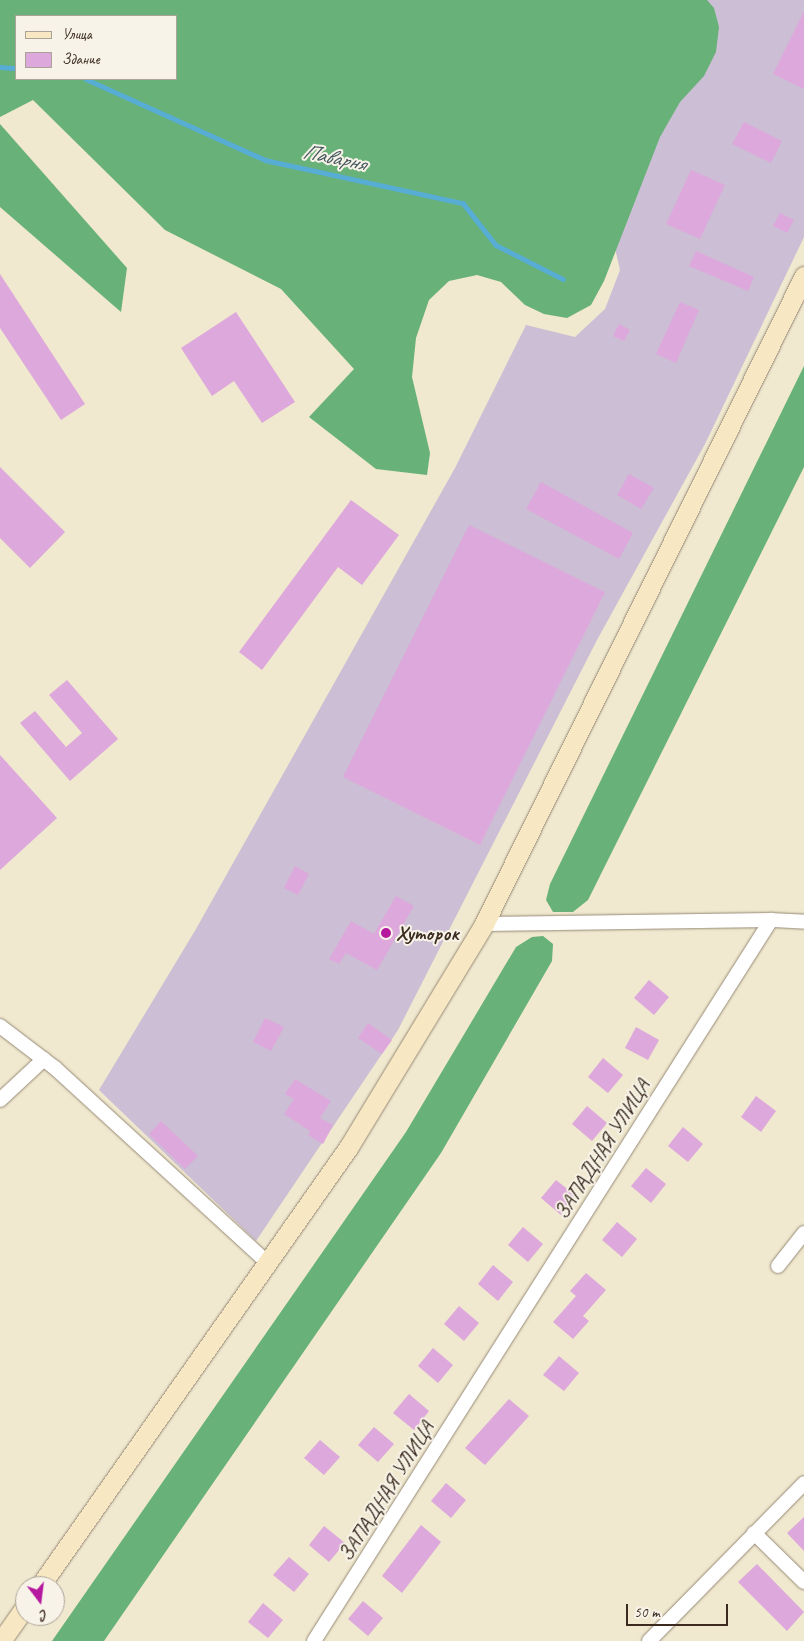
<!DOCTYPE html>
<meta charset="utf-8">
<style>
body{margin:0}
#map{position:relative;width:804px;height:1641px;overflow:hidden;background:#f0e8cf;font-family:Caveat,sans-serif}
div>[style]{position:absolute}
.industrial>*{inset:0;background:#ccbed4}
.forest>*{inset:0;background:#68b178}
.stream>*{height:4.5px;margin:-2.25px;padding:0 2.25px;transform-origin:2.25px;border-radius:2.25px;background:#57add3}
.building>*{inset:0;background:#dda8db}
.roads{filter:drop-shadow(0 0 1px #968976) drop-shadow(0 0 1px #968976)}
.street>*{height:14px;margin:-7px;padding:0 7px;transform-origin:7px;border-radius:7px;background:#fff}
.secondary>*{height:19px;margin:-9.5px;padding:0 9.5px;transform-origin:9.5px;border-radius:9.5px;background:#f7e8c3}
.dots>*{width:14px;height:14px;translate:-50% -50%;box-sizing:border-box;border:2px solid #f7f3e8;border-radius:50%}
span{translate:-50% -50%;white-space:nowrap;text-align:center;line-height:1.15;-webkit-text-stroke:4px #f7f3e8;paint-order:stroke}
.poi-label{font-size:21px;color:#3b2a1e;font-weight:700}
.left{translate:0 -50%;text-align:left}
.street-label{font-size:21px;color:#3b2a1e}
.water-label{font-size:22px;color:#45585d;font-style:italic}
.legend{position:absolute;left:15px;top:15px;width:162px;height:65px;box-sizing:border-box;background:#f7f3e8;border:1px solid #aca397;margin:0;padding:6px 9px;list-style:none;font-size:15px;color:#3b2a1e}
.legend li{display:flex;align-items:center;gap:10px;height:25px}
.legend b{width:25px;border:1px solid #aca397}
.north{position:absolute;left:15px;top:1576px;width:50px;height:50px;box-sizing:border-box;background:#f7f3e8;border:1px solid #aca397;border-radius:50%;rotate:165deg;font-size:14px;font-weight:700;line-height:20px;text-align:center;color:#3b2a1e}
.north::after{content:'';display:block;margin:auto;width:18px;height:22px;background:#b5179e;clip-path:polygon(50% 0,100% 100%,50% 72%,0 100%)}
.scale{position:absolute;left:626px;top:1604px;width:102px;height:22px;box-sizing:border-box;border:2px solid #3b2a1e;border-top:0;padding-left:6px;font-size:15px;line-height:18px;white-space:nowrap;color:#3b2a1e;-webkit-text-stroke:4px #f7f3e8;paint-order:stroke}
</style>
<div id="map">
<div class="industrial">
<div style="clip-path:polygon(698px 0,804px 0,804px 237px,705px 444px,597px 640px,398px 1030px,256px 1241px,99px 1090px,196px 929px,455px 468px,526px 325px,575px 337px,605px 309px,620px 270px,596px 163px)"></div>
</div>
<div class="forest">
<div style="clip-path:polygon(evenodd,0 0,707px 0,714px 8px,719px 27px,716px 52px,704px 76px,680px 102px,660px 137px,604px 281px,591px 305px,567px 318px,544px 314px,525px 305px,501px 282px,477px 275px,449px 281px,429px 300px,416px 338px,412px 377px,430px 453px,427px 475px,376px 469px,309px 417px,354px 369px,281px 289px,165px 230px,33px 100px,0 117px,0 0,176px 16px,176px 79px,16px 79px,16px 16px,176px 16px)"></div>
<div style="clip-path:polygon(0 124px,127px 268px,121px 312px,0 207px)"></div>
<div style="clip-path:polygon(804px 366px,804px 467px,588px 900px,573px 912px,553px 912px,546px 900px,550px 884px)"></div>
<div style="clip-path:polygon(543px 936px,553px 944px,552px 961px,441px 1153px,104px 1641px,52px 1641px,406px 1132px,516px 947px,532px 937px)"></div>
</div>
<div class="stream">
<div style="left:0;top:67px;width:16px;rotate:4deg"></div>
<div style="left:86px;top:79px;width:196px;rotate:24.3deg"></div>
<div style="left:265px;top:160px;width:203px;rotate:12.3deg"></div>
<div style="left:463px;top:203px;width:53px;rotate:51.8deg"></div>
<div style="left:496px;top:245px;width:75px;rotate:26.9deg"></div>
</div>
<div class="building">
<div style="clip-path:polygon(804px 11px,804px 89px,773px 74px)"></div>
<div style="clip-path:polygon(744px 122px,782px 141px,771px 163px,732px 144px)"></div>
<div style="clip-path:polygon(691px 170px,725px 185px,700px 239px,666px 224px)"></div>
<div style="clip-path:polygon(780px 213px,794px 220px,787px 233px,773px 226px)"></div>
<div style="clip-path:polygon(696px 251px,754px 277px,748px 291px,689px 266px)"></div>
<div style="clip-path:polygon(0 274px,85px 404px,61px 420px,0 328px)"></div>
<div style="clip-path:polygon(680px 302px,699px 310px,676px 363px,656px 354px)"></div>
<div style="clip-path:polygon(236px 312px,295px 402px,262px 423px,234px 381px,212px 396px,181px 348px)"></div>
<div style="clip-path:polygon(619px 324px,630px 330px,624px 341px,613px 336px)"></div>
<div style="clip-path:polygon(0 467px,65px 532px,30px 568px,0 538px)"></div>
<div style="clip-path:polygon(629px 474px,654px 488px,641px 509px,617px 495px)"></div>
<div style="clip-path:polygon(541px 482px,633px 533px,619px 559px,526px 509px)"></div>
<div style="clip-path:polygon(351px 500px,399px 535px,362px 585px,338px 567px,262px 670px,239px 652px)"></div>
<div style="clip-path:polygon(469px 525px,605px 592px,480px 845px,343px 777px)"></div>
<div style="clip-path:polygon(67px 680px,118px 739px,70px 781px,20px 723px,35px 711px,66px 747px,82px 733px,49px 695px)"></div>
<div style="clip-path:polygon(0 755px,57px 818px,0 870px)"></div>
<div style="clip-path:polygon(295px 866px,309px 874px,298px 895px,284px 888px)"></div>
<div style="clip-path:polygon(396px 896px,414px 906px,377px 970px,346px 953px,339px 964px,329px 959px,351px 921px,374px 934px)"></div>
<div style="clip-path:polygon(649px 980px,669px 997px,654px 1015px,634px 998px)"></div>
<div style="clip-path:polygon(265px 1018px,284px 1027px,271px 1051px,253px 1042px)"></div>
<div style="clip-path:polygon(368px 1023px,392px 1040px,382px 1054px,358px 1038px)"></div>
<div style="clip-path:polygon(636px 1027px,659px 1040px,648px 1060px,625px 1048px)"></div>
<div style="clip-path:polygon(603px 1058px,623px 1075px,608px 1093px,588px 1077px)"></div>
<div style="clip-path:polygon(295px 1079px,331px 1101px,320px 1118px,333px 1125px,323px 1144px,308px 1135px,310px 1131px,284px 1114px,294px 1099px,285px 1094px)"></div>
<div style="clip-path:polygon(756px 1096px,776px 1111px,761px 1132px,741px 1117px)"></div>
<div style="clip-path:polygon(587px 1106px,607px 1123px,592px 1141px,572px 1124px)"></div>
<div style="clip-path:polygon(161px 1121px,198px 1156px,185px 1169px,149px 1134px)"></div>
<div style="clip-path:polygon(683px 1127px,703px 1144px,688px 1162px,668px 1146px)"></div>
<div style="clip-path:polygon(646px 1168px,666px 1184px,651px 1203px,631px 1186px)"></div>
<div style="clip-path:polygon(556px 1180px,576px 1196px,561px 1215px,541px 1198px)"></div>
<div style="clip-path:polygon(617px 1222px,637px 1239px,622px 1257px,602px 1240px)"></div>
<div style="clip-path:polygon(523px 1227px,543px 1244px,528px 1262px,508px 1245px)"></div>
<div style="clip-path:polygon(493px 1265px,513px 1282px,498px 1301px,478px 1284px)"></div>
<div style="clip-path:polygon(586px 1273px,606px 1290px,583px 1316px,589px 1321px,573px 1339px,553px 1322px,576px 1296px,570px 1291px)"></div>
<div style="clip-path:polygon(459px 1306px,479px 1323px,464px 1341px,444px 1324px)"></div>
<div style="clip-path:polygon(433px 1348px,453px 1365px,438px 1383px,418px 1366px)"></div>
<div style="clip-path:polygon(559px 1356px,579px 1373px,564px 1391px,543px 1375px)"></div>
<div style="clip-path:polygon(409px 1394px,429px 1411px,414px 1430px,393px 1413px)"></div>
<div style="clip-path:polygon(509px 1399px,529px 1416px,485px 1465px,465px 1448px)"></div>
<div style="clip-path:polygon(374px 1427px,394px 1444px,378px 1462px,358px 1445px)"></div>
<div style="clip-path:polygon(320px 1440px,340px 1457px,324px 1475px,304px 1458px)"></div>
<div style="clip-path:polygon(446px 1483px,466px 1500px,451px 1518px,431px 1501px)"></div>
<div style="clip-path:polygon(804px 1517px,804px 1551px,787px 1533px)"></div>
<div style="clip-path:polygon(421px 1525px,441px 1542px,402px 1593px,382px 1576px)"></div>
<div style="clip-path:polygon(324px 1526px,345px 1543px,329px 1562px,309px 1545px)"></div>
<div style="clip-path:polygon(289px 1557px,309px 1574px,294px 1592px,273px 1575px)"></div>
<div style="clip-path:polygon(757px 1564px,804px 1612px,787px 1631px,738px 1582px)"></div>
<div style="clip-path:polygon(363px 1601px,383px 1618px,368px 1636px,348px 1619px)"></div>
<div style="clip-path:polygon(263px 1603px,283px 1620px,268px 1638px,248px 1622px)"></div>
</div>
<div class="roads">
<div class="street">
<div style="left:771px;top:920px;width:33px;rotate:3deg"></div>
<div style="left:0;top:1026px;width:69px;rotate:37.4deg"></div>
<div style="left:55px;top:1068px;width:287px;rotate:42.5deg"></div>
<div style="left:0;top:1100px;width:60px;rotate:-43deg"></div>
<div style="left:778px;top:1266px;width:42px;rotate:-51.8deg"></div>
<div style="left:754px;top:1533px;width:70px;rotate:44.4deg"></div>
<div style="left:314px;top:1641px;width:854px;rotate:-57.63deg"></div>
<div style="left:771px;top:920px;width:287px;rotate:179.2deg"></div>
<div style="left:649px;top:1641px;width:221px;rotate:-45.5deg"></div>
</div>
<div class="secondary">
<div style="left:40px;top:1586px;width:535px;rotate:-54.89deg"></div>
<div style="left:348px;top:1148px;width:262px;rotate:-58.7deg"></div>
<div style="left:484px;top:924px;width:723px;rotate:-63.72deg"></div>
<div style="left:1px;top:1641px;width:42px;rotate:-54.8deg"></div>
</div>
</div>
<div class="dots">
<div style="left:386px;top:933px;background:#b5179e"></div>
</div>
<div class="poi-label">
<span class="left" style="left:396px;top:933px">Хуторок</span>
</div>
<div class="street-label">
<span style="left:602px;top:1149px;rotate:-58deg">ЗАПАДНАЯ УЛИЦА</span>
<span style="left:386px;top:1491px;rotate:-58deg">ЗАПАДНАЯ УЛИЦА</span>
</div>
<div class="water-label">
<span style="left:334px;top:158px;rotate:12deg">Паварня</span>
</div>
<ul class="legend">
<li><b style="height:6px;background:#f7e8c3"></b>Улица</li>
<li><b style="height:14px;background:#dda8db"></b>Здание</li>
</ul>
<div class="north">С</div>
<div class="scale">50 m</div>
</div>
